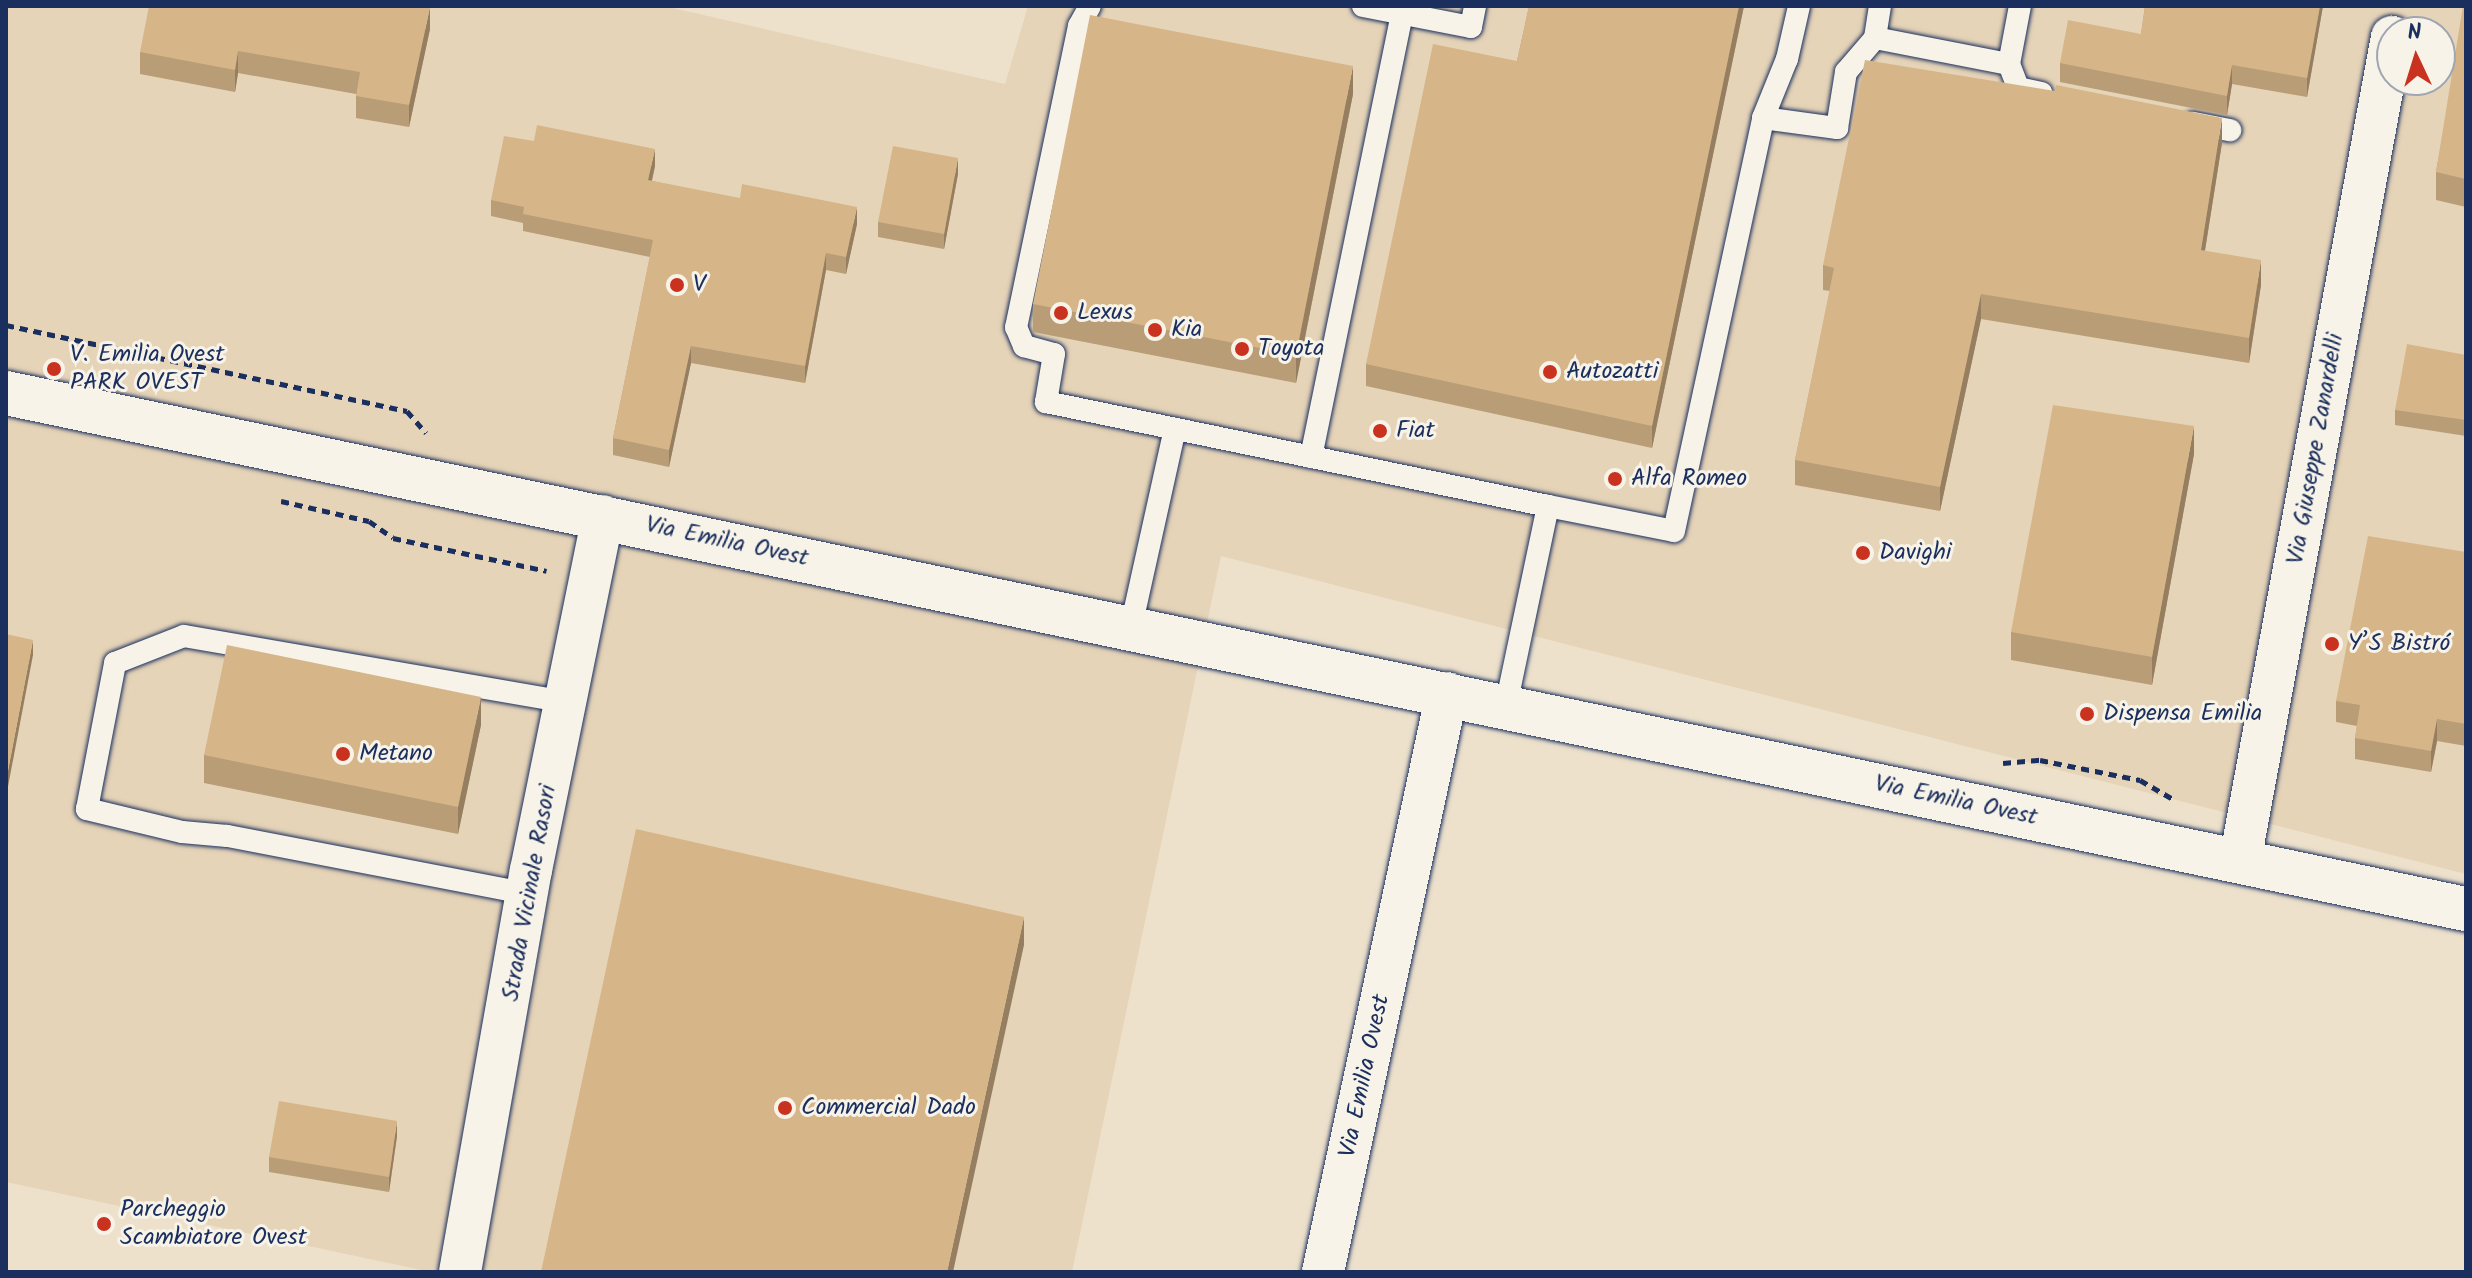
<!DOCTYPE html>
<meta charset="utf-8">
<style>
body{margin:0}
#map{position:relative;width:2472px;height:1278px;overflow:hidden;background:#ede1cc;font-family:Kalam,sans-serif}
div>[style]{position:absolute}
.built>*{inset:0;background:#e6d4b8}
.path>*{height:5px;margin-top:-2.5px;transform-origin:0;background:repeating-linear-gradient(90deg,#1b2f5e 0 8px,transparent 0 14px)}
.roads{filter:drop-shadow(0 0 2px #1b2f5e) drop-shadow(0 0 2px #1b2f5e)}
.lane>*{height:22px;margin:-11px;padding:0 11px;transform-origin:11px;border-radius:11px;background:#f7f3e8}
.street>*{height:42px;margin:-21px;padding:0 21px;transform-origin:21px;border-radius:21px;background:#f7f3e8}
.secondary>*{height:44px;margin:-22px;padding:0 22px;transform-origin:22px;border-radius:22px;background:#f7f3e8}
.wall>*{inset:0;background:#b89d76}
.shaded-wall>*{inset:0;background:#967f60}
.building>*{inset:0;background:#d6b689}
.dots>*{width:22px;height:22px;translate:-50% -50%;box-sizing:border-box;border:4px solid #f7f3e8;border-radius:50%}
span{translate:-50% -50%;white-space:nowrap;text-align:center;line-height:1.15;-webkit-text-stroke:6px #f7f3e8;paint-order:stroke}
.poi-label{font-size:24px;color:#1b2f5e}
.left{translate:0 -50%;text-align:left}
.street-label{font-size:24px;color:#1b2f5e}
.frame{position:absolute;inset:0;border:8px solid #1b2f5e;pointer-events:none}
.north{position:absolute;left:2376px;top:16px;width:80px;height:80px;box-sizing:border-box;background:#f7f3e8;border:2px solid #9fa5b1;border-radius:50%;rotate:356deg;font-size:22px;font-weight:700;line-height:32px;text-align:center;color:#1b2f5e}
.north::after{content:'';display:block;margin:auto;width:28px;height:36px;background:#c8321e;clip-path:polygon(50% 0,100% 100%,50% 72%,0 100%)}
</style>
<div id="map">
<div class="built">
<div style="clip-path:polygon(evenodd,6px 6px,664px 6px,1005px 84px,1028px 6px,2466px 6px,2466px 874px,1221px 556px,1072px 1272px,431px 1272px,6px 1182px,6px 6px,2392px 32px,2440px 32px,2440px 80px,2392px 80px,2392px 32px)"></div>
</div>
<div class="path">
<div style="left:6px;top:325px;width:410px;rotate:12.1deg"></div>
<div style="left:407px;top:411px;width:29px;rotate:49deg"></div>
<div style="left:281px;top:501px;width:90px;rotate:12.8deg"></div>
<div style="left:369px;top:521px;width:29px;rotate:35deg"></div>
<div style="left:393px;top:538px;width:157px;rotate:12.1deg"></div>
<div style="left:2003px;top:763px;width:37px;rotate:-5deg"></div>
<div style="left:2040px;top:760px;width:102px;rotate:11.3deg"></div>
<div style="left:2140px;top:780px;width:38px;rotate:30deg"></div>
</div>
<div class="roads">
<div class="lane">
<div style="left:1090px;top:6px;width:23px;rotate:119deg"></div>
<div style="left:1079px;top:26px;width:308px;rotate:101.8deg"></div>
<div style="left:1016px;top:327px;width:21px;rotate:67deg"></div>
<div style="left:1024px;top:346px;width:31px;rotate:15deg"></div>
<div style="left:1054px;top:354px;width:49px;rotate:99.5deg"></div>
<div style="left:1046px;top:402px;width:513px;rotate:11.7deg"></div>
<div style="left:1548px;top:506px;width:204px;rotate:101.9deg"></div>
<div style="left:1363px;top:6px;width:110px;rotate:11deg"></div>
<div style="left:1471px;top:27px;width:21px;rotate:-79deg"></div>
<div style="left:1880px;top:6px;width:32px;rotate:99deg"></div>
<div style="left:1875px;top:38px;width:136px;rotate:11deg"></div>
<div style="left:2009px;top:64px;width:26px;rotate:69deg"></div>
<div style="left:2018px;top:88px;width:24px;rotate:12deg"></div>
<div style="left:2009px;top:64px;width:59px;rotate:-79.3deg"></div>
<div style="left:1763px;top:118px;width:75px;rotate:7.7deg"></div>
<div style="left:1837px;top:128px;width:57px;rotate:-80.9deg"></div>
<div style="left:1846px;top:72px;width:45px;rotate:-49.5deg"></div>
<div style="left:2193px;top:123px;width:38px;rotate:11deg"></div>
<div style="left:1311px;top:457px;width:452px;rotate:-78.4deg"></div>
<div style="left:1548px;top:506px;width:128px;rotate:11.2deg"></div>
<div style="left:1674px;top:531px;width:422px;rotate:-77.8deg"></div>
<div style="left:1763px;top:118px;width:64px;rotate:-67.9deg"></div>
<div style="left:1787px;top:59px;width:54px;rotate:-77.2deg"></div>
<div style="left:1131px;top:627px;width:203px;rotate:-77.5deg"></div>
<div style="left:529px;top:894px;width:308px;rotate:-169.1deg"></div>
<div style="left:227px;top:836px;width:45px;rotate:-174.9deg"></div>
<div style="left:182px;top:832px;width:98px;rotate:-166.4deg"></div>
<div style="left:87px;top:809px;width:149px;rotate:-79.1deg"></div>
<div style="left:115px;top:663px;width:74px;rotate:-21.4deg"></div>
<div style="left:184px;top:636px;width:387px;rotate:9.8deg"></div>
</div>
<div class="street">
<div style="left:2240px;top:861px;width:838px;rotate:-79.55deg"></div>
<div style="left:460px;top:1272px;width:408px;rotate:-80deg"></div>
<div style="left:531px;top:870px;width:361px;rotate:-78.5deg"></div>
<div style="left:1323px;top:1272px;width:592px;rotate:-77.91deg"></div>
</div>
<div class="secondary">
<div style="left:6px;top:393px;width:2514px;rotate:11.85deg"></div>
</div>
</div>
<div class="wall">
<div style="clip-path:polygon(1529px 6px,1744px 6px,1652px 448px,1366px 386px,1366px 364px,1517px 61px)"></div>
<div style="clip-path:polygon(2145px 6px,2323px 6px,2307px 97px,2232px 84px,2227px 115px,2060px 82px,2060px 63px,2141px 34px)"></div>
<div style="clip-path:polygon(2466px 6px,2466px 207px,2436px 200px,2436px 172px)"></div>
<div style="clip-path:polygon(430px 29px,409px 127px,356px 118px,356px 94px,238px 73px,235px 92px,140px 74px,140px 52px)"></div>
<div style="clip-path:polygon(1353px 94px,1296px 383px,1033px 332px,1033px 304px)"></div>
<div style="clip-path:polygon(2222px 143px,2205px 251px,2261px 285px,2249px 363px,1981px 319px,1940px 511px,1795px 485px,1795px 460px,1830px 291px,1823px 290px,1823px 265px)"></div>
<div style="clip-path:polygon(655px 166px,652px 181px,857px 224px,846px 274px,826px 270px,805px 383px,691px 363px,669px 467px,613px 455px,613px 438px,650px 257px,523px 231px,523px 223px,491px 216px,491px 200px)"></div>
<div style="clip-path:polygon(958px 174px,944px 249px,878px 237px,878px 222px)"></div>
<div style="clip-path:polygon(2466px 355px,2466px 436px,2395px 425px,2395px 410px)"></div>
<div style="clip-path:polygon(2194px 454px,2152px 685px,2011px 660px,2011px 632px)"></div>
<div style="clip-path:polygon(2466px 552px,2466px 746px,2437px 741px,2431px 772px,2355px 759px,2355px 738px,2357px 726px,2336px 722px,2336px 701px)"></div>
<div style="clip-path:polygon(481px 725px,458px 834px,204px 783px,204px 755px)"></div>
<div style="clip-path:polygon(397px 1136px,389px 1192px,269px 1172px,269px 1157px)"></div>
</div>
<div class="shaded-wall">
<div style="clip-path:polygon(1739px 6px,1744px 6px,1652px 448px,1652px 426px)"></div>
<div style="clip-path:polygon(2320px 6px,2323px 6px,2307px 97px,2307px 78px)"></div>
<div style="clip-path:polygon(430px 7px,430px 29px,409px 127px,409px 105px)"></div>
<div style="clip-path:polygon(238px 51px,238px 73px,235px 92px,235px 70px)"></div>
<div style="clip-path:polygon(2232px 65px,2232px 84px,2227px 115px,2227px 96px)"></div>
<div style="clip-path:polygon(1353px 66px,1353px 94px,1296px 383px,1296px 355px)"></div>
<div style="clip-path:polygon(2222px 118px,2222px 143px,2201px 275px,2201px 250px)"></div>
<div style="clip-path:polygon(655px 149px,655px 166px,648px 197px,648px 180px)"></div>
<div style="clip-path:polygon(958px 158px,958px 174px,944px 249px,944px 234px)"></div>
<div style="clip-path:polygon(857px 207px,857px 224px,846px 274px,846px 257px)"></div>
<div style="clip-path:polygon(826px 253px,826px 270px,805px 383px,805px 366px)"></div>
<div style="clip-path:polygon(2261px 260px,2261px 285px,2249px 363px,2249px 338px)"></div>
<div style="clip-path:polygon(1981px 294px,1981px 319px,1940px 511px,1940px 487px)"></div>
<div style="clip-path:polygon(691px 346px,691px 363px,669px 467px,669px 450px)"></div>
<div style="clip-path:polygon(2194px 426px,2194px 454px,2152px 685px,2152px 657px)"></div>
<div style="clip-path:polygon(33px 640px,33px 655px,6px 797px,6px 781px)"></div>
<div style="clip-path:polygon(481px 697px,481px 725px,458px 834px,458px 807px)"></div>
<div style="clip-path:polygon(2437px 719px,2437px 741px,2431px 772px,2431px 751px)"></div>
<div style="clip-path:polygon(1024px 917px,1024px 945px,953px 1272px,947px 1272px)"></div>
<div style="clip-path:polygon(397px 1121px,397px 1136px,389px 1192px,389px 1177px)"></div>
</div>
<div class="building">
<div style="clip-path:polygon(149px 6px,427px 6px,430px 7px,409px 105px,356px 96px,360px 72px,238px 51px,235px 70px,140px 52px)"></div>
<div style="clip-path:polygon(1529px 6px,1739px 6px,1652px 426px,1366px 364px,1433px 44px,1517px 61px)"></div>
<div style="clip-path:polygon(2145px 6px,2320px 6px,2307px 78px,2232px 65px,2227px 96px,2060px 63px,2068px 20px,2141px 34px)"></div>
<div style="clip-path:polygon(2463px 6px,2466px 6px,2466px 179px,2436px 172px)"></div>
<div style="clip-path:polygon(1090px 15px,1353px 66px,1296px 355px,1033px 304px)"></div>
<div style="clip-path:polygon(1865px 60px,2055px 91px,2056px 85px,2222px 118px,2201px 250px,2261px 260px,2249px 338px,1981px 294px,1940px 487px,1795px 460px,1834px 268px,1823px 265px)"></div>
<div style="clip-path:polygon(537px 125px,655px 149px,648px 180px,740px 198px,742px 184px,857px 207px,846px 257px,826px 253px,805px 366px,691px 346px,669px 450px,613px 438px,653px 240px,523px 214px,524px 207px,491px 200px,504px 136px,534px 141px)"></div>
<div style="clip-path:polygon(893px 146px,958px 158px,944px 234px,878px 222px)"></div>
<div style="clip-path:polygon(2407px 344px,2466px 355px,2466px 420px,2395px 410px)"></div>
<div style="clip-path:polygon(2053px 405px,2194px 426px,2152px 657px,2011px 632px)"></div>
<div style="clip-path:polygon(2368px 536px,2466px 552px,2466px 724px,2437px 719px,2431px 751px,2355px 738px,2360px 705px,2336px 701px)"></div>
<div style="clip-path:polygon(6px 634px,33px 640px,6px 781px)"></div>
<div style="clip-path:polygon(227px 645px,481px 697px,458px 807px,204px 755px)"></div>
<div style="clip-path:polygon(636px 829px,1024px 917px,947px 1272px,541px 1272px)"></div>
<div style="clip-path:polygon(279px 1101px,397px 1121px,389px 1177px,269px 1157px)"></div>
</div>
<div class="dots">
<div style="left:677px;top:285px;background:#c8321e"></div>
<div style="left:1061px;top:313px;background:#c8321e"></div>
<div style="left:1155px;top:330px;background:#c8321e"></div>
<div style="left:1242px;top:349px;background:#c8321e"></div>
<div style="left:54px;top:369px;background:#c8321e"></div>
<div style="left:1550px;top:372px;background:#c8321e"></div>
<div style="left:1380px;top:431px;background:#c8321e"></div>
<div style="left:1615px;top:479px;background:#c8321e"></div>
<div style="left:1863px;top:553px;background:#c8321e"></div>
<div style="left:2332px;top:644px;background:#c8321e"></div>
<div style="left:2087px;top:714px;background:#c8321e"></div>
<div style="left:343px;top:754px;background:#c8321e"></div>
<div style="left:785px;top:1108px;background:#c8321e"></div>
<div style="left:104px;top:1224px;background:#c8321e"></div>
</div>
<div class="poi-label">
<span class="left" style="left:693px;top:285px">V</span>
<span class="left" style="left:1077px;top:313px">Lexus</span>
<span class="left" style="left:1171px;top:330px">Kia</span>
<span class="left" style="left:1258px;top:349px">Toyota</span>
<span class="left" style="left:70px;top:369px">V. Emilia Ovest<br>PARK OVEST</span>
<span class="left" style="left:1566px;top:372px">Autozatti</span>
<span class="left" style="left:1396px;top:431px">Fiat</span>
<span class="left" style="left:1631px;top:479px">Alfa Romeo</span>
<span class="left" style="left:1879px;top:553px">Davighi</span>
<span class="left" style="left:2348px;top:644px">Y’S Bistró</span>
<span class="left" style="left:2103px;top:714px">Dispensa Emilia</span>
<span class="left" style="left:359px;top:754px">Metano</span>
<span class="left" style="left:801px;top:1108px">Commercial Dado</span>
<span class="left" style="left:120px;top:1224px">Parcheggio<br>Scambiatore Ovest</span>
</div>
<div class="street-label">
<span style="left:2316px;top:449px;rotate:-80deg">Via Giuseppe Zanardelli</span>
<span style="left:727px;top:542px;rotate:12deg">Via Emilia Ovest</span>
<span style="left:1956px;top:801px;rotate:12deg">Via Emilia Ovest</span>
<span style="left:530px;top:893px;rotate:-80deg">Strada Vicinale Rasori</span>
<span style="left:1365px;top:1076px;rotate:-78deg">Via Emilia Ovest</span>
</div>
<div class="frame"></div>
<div class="north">N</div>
</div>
